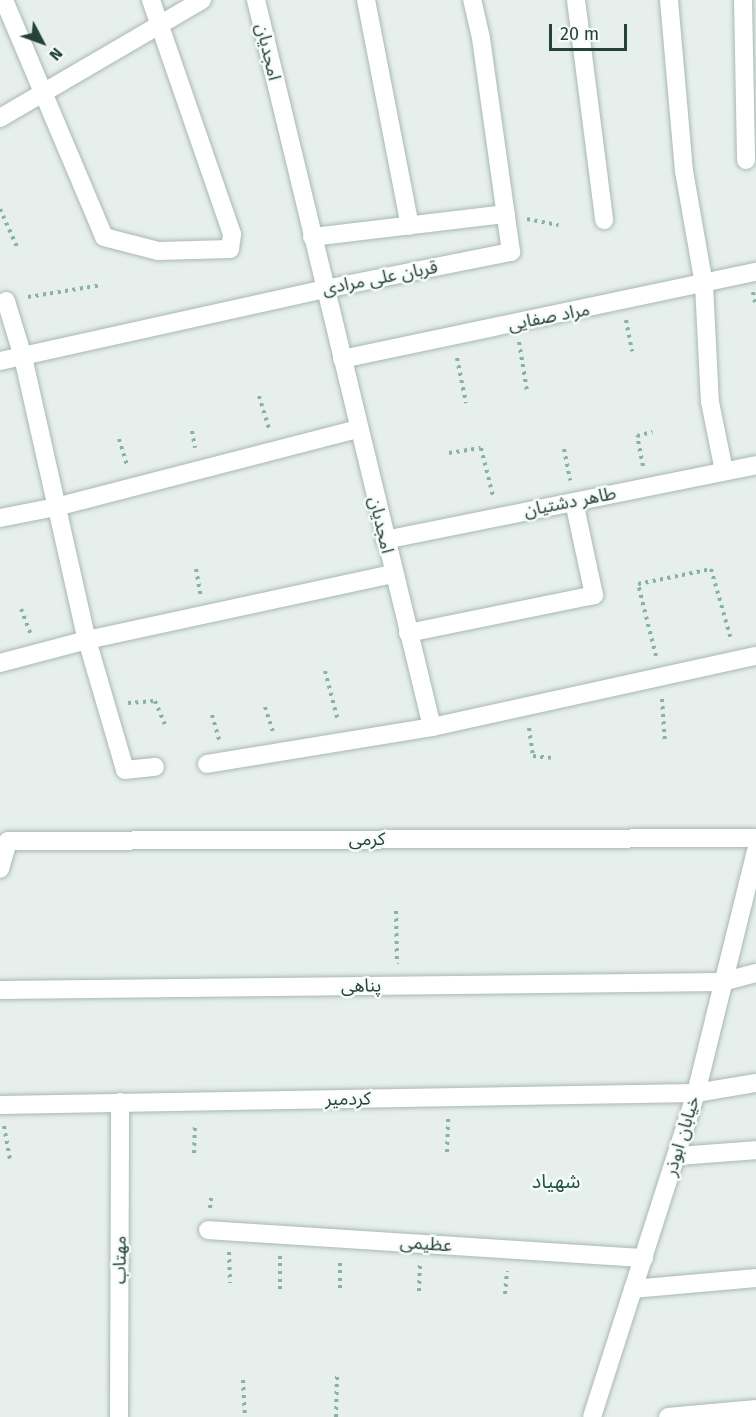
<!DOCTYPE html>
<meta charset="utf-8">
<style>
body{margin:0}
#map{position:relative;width:756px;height:1417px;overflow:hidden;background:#e6efeb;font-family:"Fira Sans","Noto Sans Arabic",sans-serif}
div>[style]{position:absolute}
.path>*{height:4px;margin-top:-2px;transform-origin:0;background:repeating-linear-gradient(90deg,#86b3a5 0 3px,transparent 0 7.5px)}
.roads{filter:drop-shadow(0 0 2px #a8b8b2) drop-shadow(0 0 2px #a8b8b2)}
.minor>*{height:18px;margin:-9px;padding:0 9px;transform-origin:9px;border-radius:9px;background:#fff}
.tertiary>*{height:18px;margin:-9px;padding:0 9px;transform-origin:9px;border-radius:9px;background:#fff}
span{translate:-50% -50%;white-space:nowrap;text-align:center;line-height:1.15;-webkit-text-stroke:5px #f7fbf9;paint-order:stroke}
.street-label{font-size:18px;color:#24423a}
.neighbourhood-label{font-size:20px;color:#1f5548}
.north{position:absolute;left:12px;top:12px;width:60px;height:60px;-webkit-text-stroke:4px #f7fbf9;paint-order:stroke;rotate:131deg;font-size:16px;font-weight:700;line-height:24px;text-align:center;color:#24423a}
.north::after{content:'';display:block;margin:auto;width:21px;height:27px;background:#24423a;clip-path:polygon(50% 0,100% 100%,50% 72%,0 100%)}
.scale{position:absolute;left:549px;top:24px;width:78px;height:27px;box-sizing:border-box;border:3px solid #24423a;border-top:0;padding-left:8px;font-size:18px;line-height:21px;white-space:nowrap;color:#24423a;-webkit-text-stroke:4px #f7fbf9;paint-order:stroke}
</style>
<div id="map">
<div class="path">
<div style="left:0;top:209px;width:44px;rotate:65.8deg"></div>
<div style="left:527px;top:219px;width:32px;rotate:11deg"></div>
<div style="left:753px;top:292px;width:15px;rotate:79deg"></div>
<div style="left:28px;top:297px;width:75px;rotate:-9.2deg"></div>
<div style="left:626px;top:320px;width:32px;rotate:79deg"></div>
<div style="left:519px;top:342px;width:50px;rotate:80.7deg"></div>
<div style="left:457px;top:358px;width:46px;rotate:78.7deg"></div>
<div style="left:259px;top:396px;width:34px;rotate:73deg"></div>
<div style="left:192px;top:431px;width:17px;rotate:80deg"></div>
<div style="left:119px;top:439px;width:28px;rotate:73deg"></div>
<div style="left:564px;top:449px;width:32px;rotate:79deg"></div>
<div style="left:449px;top:453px;width:32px;rotate:-9deg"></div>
<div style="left:481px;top:448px;width:49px;rotate:76deg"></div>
<div style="left:643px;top:466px;width:31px;rotate:-101deg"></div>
<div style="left:637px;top:436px;width:16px;rotate:-15deg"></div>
<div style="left:196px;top:569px;width:27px;rotate:80deg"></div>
<div style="left:21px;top:609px;width:26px;rotate:69deg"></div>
<div style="left:656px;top:656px;width:74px;rotate:-104deg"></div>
<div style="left:638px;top:584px;width:75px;rotate:-11.6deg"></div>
<div style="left:711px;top:569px;width:73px;rotate:74.1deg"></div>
<div style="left:325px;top:671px;width:52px;rotate:75.4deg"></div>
<div style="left:662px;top:699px;width:45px;rotate:86.2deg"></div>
<div style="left:128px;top:703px;width:27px;rotate:-4deg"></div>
<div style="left:155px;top:701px;width:25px;rotate:67deg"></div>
<div style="left:265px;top:707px;width:25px;rotate:72deg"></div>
<div style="left:212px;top:715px;width:26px;rotate:74deg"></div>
<div style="left:529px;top:728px;width:28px;rotate:82deg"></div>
<div style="left:533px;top:756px;width:18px;rotate:6deg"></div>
<div style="left:396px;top:911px;width:53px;rotate:88.9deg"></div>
<div style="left:4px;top:1126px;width:36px;rotate:80deg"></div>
<div style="left:447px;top:1152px;width:33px;rotate:-88deg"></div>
<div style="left:194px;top:1153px;width:30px;rotate:-88deg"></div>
<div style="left:210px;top:1208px;width:10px;rotate:-84deg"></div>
<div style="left:229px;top:1252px;width:31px;rotate:88deg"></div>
<div style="left:340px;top:1288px;width:28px;rotate:-90deg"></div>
<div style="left:280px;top:1289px;width:33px;rotate:-90deg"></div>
<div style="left:419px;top:1291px;width:26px;rotate:-88deg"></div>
<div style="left:505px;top:1294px;width:23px;rotate:-85deg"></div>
<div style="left:243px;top:1380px;width:37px;rotate:87deg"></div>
<div style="left:336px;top:1417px;width:42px;rotate:-88.6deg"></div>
</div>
<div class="roads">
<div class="minor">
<div style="left:4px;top:0;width:257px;rotate:67.1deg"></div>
<div style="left:104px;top:237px;width:56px;rotate:14.5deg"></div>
<div style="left:158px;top:251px;width:72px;rotate:-1.6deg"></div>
<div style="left:230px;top:249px;width:15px;rotate:-82deg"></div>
<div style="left:232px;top:234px;width:248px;rotate:-109.1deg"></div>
<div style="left:256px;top:0;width:748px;rotate:76.39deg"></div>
<div style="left:432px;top:727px;width:332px;rotate:-12.4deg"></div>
<div style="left:366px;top:0;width:230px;rotate:79deg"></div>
<div style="left:576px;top:0;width:222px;rotate:82.7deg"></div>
<div style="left:669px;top:0;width:172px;rotate:85deg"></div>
<div style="left:684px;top:171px;width:116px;rotate:80deg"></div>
<div style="left:704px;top:285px;width:117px;rotate:87.1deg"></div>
<div style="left:710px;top:402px;width:70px;rotate:78.5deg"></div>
<div style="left:743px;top:0;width:160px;rotate:88.9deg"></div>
<div style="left:0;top:118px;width:234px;rotate:-30.3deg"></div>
<div style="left:312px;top:237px;width:195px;rotate:-6.8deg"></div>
<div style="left:6px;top:301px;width:59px;rotate:73.1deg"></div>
<div style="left:23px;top:357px;width:290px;rotate:77.3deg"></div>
<div style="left:87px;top:640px;width:135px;rotate:73.7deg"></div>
<div style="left:125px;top:770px;width:30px;rotate:-6deg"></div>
<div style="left:342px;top:359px;width:423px;rotate:-11.9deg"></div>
<div style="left:0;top:361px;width:333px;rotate:-12.5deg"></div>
<div style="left:325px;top:289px;width:190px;rotate:-11.3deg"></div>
<div style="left:511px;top:252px;width:216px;rotate:-98deg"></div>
<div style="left:481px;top:38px;width:39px;rotate:-103deg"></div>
<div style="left:0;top:518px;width:57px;rotate:-11.1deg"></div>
<div style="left:56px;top:507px;width:312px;rotate:-14.5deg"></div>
<div style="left:385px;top:540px;width:379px;rotate:-11.4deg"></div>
<div style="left:408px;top:633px;width:190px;rotate:-11.5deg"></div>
<div style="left:594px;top:595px;width:95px;rotate:-102.1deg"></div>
<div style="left:0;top:663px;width:90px;rotate:-14.8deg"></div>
<div style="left:87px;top:640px;width:313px;rotate:-12.2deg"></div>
<div style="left:207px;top:764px;width:228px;rotate:-9.3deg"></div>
<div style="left:0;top:869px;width:29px;rotate:-74deg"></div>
<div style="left:8px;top:841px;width:748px;rotate:-0.23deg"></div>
<div style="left:0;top:990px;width:722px;rotate:-0.63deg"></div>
<div style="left:722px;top:982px;width:35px;rotate:-15deg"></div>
<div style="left:0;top:1105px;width:696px;rotate:-0.99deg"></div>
<div style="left:696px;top:1093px;width:61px;rotate:-9.5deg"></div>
<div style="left:677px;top:1156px;width:79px;rotate:-4.3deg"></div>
<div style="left:208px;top:1230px;width:437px;rotate:3.7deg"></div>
<div style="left:633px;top:1289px;width:123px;rotate:-5.1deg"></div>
<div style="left:119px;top:1417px;width:315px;rotate:-89.8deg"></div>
<div style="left:668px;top:1417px;width:88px;rotate:-5.2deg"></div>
</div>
<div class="tertiary">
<div style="left:592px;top:1417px;width:340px;rotate:-72.2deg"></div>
<div style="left:696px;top:1093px;width:249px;rotate:-76.1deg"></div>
</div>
</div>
<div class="street-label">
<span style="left:268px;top:52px;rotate:77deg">امجدیان</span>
<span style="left:380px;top:278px;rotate:-11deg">قربان علی مرادی</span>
<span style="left:549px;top:317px;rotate:-11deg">مراد صفایی</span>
<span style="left:570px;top:502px;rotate:-11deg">طاهر دشتیان</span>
<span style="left:381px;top:525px;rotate:77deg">امجدیان</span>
<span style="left:367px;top:839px">کرمی</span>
<span style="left:361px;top:986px;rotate:-1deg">پناهی</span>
<span style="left:348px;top:1099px;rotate:-1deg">کردمیر</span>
<span style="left:682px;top:1136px;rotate:-73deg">خیابان ابوذر</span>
<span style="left:426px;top:1244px;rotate:4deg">عظیمی</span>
<span style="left:120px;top:1260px;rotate:-90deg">مهتاب</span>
</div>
<div class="neighbourhood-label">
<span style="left:556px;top:1181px">شهیاد</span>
</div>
<div class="north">N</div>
<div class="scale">20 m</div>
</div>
